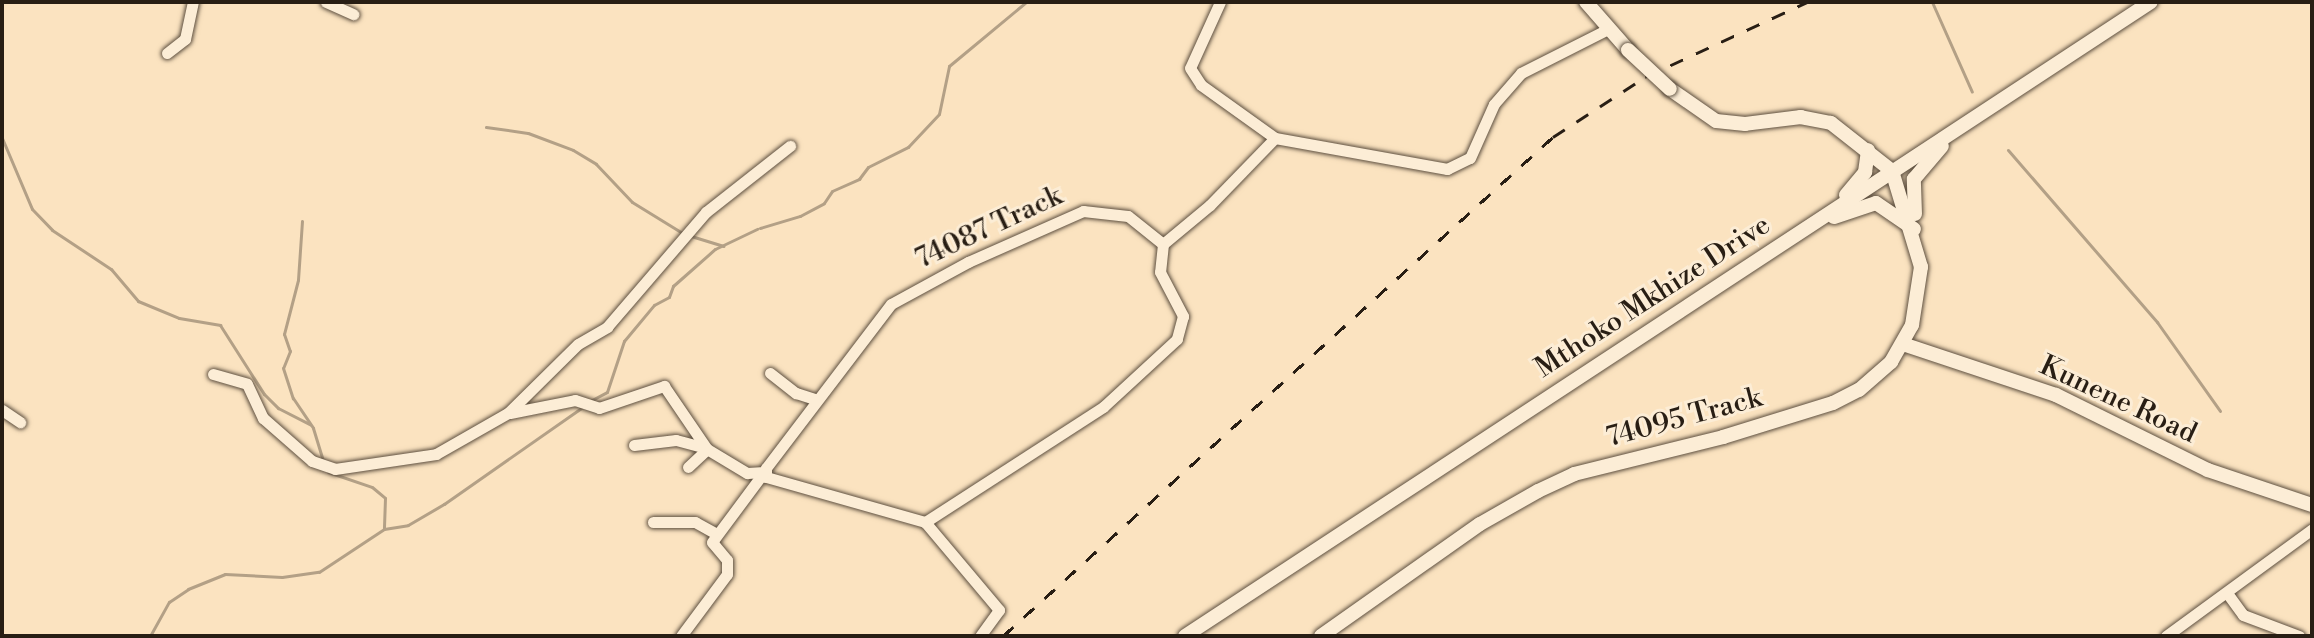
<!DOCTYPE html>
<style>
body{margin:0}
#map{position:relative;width:2314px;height:638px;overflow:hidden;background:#fbe3c0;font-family:"Libre Bodoni",serif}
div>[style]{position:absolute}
.stream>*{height:3px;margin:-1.5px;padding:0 1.5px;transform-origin:1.5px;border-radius:1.5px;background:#b3a086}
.roads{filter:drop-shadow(0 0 2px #5d4f3f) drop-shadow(0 0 2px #5d4f3f)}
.minor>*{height:11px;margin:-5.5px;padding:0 5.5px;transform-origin:5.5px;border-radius:5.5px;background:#fcedd6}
.tertiary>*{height:14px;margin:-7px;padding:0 7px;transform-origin:7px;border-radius:7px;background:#fcedd6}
.rail>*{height:3px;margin-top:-1.5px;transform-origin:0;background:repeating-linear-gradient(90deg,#281e14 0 14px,transparent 0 28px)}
.bridges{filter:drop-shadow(0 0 2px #5d4f3f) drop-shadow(0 0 2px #5d4f3f)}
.tertiary-bridge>*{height:14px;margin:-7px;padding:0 7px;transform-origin:7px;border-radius:7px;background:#fcedd6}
span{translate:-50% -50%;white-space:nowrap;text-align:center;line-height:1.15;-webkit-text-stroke:6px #fcedd6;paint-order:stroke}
.street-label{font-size:28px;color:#281e14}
.frame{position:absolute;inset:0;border:4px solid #281e14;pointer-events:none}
</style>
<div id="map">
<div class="stream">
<div style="left:1932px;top:2px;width:98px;rotate:66deg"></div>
<div style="left:2px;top:78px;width:14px;rotate:90deg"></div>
<div style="left:486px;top:127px;width:42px;rotate:8.1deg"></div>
<div style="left:528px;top:133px;width:48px;rotate:20.7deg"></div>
<div style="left:573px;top:150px;width:27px;rotate:31deg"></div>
<div style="left:596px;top:164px;width:52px;rotate:46.5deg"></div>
<div style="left:632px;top:202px;width:61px;rotate:31.6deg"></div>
<div style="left:2px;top:138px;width:77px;rotate:67.1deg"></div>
<div style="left:32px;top:209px;width:29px;rotate:46deg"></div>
<div style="left:52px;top:230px;width:71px;rotate:33.5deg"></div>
<div style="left:111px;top:269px;width:42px;rotate:49.8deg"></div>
<div style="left:138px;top:301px;width:44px;rotate:22.5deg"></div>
<div style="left:179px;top:318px;width:42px;rotate:9.7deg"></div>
<div style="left:220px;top:325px;width:82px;rotate:57.5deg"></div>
<div style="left:264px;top:394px;width:20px;rotate:45deg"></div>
<div style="left:278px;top:408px;width:36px;rotate:27deg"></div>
<div style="left:2008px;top:150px;width:228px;rotate:49.1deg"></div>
<div style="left:2157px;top:322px;width:109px;rotate:54.7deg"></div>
<div style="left:302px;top:221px;width:59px;rotate:93.9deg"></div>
<div style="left:298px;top:280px;width:56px;rotate:104.5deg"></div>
<div style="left:284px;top:334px;width:18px;rotate:71deg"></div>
<div style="left:290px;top:351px;width:18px;rotate:112deg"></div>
<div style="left:283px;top:368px;width:32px;rotate:72deg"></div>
<div style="left:293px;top:398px;width:36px;rotate:56deg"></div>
<div style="left:313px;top:428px;width:34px;rotate:73deg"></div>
<div style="left:760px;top:228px;width:42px;rotate:-16.7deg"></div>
<div style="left:800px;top:216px;width:27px;rotate:-28deg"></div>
<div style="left:824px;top:203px;width:14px;rotate:-56deg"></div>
<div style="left:832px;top:191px;width:30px;rotate:-24deg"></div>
<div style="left:859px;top:179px;width:15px;rotate:-53deg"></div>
<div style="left:868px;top:167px;width:45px;rotate:-26.6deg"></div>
<div style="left:908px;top:147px;width:45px;rotate:-46.8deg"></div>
<div style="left:939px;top:114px;width:49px;rotate:-78.2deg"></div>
<div style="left:949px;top:66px;width:100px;rotate:-39.7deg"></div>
<div style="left:691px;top:236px;width:34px;rotate:17deg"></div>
<div style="left:590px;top:401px;width:19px;rotate:-28deg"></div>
<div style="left:607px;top:392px;width:54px;rotate:-71.6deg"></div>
<div style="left:624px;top:341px;width:47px;rotate:-50.2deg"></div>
<div style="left:654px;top:305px;width:17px;rotate:-28deg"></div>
<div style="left:669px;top:297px;width:12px;rotate:-70deg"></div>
<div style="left:673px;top:286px;width:56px;rotate:-41.4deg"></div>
<div style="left:715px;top:249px;width:47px;rotate:-25.5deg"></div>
<div style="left:328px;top:472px;width:46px;rotate:18.8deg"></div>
<div style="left:372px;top:487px;width:17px;rotate:40deg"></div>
<div style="left:385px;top:498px;width:30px;rotate:92deg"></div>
<div style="left:150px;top:636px;width:39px;rotate:-61deg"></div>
<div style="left:169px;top:602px;width:23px;rotate:-34deg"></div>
<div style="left:188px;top:589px;width:40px;rotate:-22deg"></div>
<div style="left:225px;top:574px;width:57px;rotate:3deg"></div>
<div style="left:282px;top:577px;width:37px;rotate:-8deg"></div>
<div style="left:319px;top:572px;width:78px;rotate:-33.5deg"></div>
<div style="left:384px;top:529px;width:24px;rotate:-9deg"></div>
<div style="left:408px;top:525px;width:42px;rotate:-30.3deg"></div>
<div style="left:444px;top:504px;width:171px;rotate:-35deg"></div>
</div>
<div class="roads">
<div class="minor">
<div style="left:326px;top:2px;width:30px;rotate:24deg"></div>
<div style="left:1220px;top:2px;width:72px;rotate:114.4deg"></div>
<div style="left:1190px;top:68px;width:20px;rotate:57deg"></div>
<div style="left:1201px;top:85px;width:91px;rotate:35.6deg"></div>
<div style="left:1275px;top:138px;width:175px;rotate:10.2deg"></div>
<div style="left:1447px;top:169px;width:25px;rotate:-26deg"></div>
<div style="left:1470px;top:158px;width:59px;rotate:-66deg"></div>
<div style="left:1494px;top:104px;width:41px;rotate:-48.9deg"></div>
<div style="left:1521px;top:73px;width:95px;rotate:-26.8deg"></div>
<div style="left:167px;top:53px;width:23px;rotate:-38deg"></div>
<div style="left:185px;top:39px;width:38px;rotate:-78deg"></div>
<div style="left:1083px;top:211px;width:45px;rotate:6.3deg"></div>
<div style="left:1128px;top:216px;width:45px;rotate:38.7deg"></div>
<div style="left:1163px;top:244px;width:28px;rotate:96deg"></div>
<div style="left:1160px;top:272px;width:50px;rotate:62.4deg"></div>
<div style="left:1183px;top:316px;width:24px;rotate:105deg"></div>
<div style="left:1177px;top:339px;width:100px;rotate:137.4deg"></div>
<div style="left:1103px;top:407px;width:212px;rotate:147.1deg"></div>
<div style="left:925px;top:522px;width:165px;rotate:-164.2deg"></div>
<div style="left:766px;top:477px;width:9px;rotate:-90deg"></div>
<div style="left:766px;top:468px;width:206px;rotate:-52.7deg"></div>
<div style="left:891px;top:304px;width:88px;rotate:-28.6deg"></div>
<div style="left:968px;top:262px;width:126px;rotate:-23.9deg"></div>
<div style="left:1163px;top:244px;width:61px;rotate:-39.7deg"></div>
<div style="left:1210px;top:205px;width:93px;rotate:-45.9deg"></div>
<div style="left:770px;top:373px;width:33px;rotate:38deg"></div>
<div style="left:796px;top:393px;width:22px;rotate:18deg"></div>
<div style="left:213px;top:374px;width:35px;rotate:16deg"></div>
<div style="left:247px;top:384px;width:38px;rotate:65deg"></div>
<div style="left:263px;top:418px;width:65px;rotate:41.3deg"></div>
<div style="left:312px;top:461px;width:24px;rotate:19deg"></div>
<div style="left:335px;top:469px;width:102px;rotate:-8.4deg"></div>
<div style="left:436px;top:454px;width:83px;rotate:-29.7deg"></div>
<div style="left:508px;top:413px;width:98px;rotate:-44.6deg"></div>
<div style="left:578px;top:344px;width:34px;rotate:-30deg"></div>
<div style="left:607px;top:327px;width:152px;rotate:-49.3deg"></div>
<div style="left:706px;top:212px;width:107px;rotate:-38.2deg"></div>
<div style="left:2px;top:410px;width:22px;rotate:34deg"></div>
<div style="left:510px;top:413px;width:66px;rotate:-11.3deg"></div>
<div style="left:575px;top:400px;width:25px;rotate:18deg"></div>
<div style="left:599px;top:408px;width:69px;rotate:-18.7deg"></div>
<div style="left:664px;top:386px;width:76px;rotate:55.7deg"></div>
<div style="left:707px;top:449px;width:47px;rotate:31deg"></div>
<div style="left:747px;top:473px;width:17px;rotate:-3deg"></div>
<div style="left:634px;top:445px;width:42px;rotate:-6.8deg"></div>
<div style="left:676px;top:440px;width:31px;rotate:15deg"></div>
<div style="left:688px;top:467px;width:26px;rotate:-43deg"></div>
<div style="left:653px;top:522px;width:42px"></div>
<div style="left:695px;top:522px;width:25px;rotate:29deg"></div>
<div style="left:925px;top:522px;width:115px;rotate:49.9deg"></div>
<div style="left:999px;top:610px;width:32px;rotate:126deg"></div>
<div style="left:2227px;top:593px;width:27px;rotate:54deg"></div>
<div style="left:2243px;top:615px;width:60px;rotate:20.6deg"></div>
<div style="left:681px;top:636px;width:77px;rotate:-53.4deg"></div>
<div style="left:727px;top:574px;width:14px;rotate:-90deg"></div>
<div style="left:727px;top:560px;width:23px;rotate:-130deg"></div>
<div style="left:712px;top:542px;width:87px;rotate:-53.4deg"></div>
<div style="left:2166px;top:636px;width:181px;rotate:-36.2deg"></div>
</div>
<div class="tertiary">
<div style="left:1586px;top:2px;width:64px;rotate:48.8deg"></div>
<div style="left:1846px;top:195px;width:30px;rotate:-50deg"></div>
<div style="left:1865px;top:172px;width:22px;rotate:-82deg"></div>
<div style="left:1915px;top:214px;width:35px;rotate:-92deg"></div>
<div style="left:1914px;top:179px;width:43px;rotate:-49.7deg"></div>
<div style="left:1834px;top:217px;width:44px;rotate:-18.4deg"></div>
<div style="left:1876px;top:203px;width:46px;rotate:34.4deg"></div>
<div style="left:1903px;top:344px;width:161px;rotate:18.4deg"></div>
<div style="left:2056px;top:395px;width:169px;rotate:26.3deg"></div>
<div style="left:2208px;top:470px;width:110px;rotate:18.6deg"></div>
<div style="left:1185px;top:636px;width:1155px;rotate:-33.28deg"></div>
<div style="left:1321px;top:636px;width:194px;rotate:-35.2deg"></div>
<div style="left:1480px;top:524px;width:67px;rotate:-29.6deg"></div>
<div style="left:1538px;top:491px;width:40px;rotate:-25deg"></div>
<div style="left:1574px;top:474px;width:154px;rotate:-13.9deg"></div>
<div style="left:1723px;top:437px;width:115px;rotate:-17.2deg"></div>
<div style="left:1833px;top:403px;width:29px;rotate:-27deg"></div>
<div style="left:1859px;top:390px;width:43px;rotate:-41.2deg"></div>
<div style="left:1891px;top:362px;width:43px;rotate:-60.4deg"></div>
<div style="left:1912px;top:325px;width:59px;rotate:-81.2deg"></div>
<div style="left:1921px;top:267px;width:100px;rotate:-106.8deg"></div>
<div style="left:1892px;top:171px;width:78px;rotate:-141.8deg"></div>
<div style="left:1831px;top:123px;width:31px;rotate:-169deg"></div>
<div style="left:1801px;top:117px;width:56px;rotate:172.9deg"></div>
<div style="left:1745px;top:124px;width:29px;rotate:-174deg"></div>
<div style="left:1716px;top:121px;width:56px;rotate:-145.2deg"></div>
</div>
</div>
<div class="rail">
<div style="left:1003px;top:636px;width:743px;rotate:-42.22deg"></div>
<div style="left:1553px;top:137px;width:110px;rotate:-33.1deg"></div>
<div style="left:1645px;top:77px;width:179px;rotate:-24.8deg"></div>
</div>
<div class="bridges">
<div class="tertiary-bridge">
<div style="left:1628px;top:50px;width:57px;rotate:42.9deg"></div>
</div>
</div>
<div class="street-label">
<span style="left:989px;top:228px;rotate:-25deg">74087 Track</span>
<span style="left:1653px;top:297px;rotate:-33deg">Mthoko Mkhize Drive</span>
<span style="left:2118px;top:400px;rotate:25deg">Kunene Road</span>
<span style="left:1684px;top:418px;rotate:-15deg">74095 Track</span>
</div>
<div class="frame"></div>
</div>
